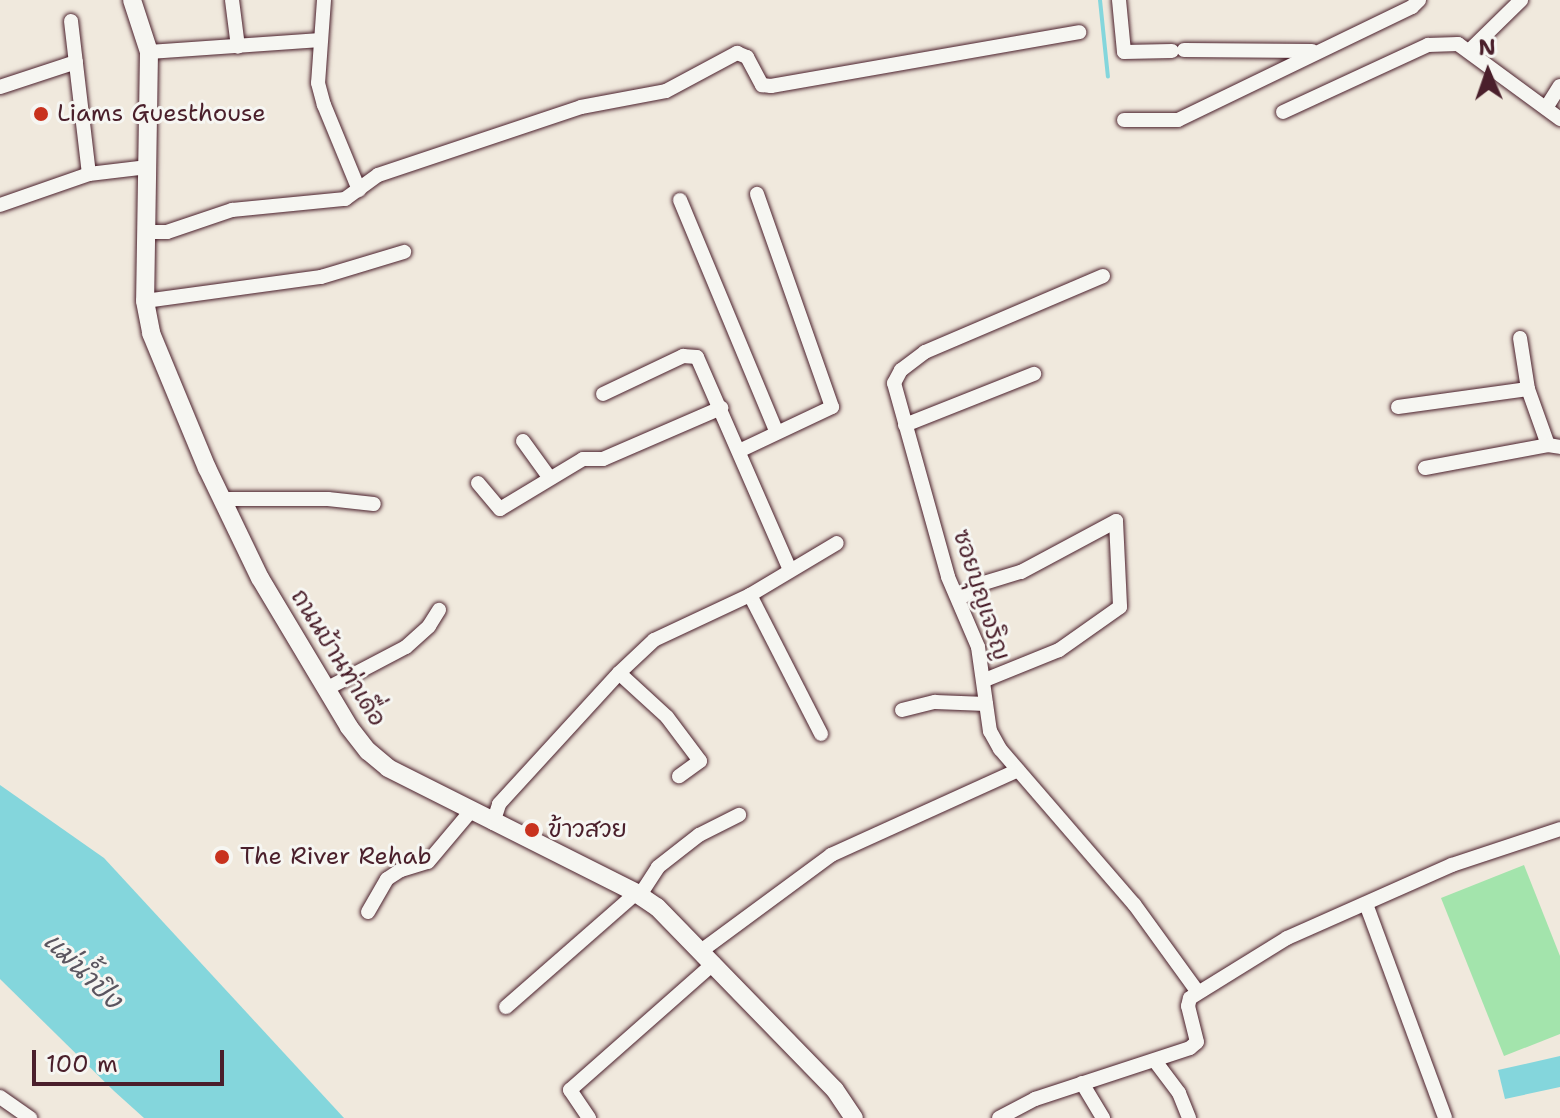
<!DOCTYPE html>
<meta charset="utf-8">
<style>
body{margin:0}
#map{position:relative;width:1560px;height:1118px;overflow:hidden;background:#f0e9dd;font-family:"Shantell Sans","Playpen Sans Thai",sans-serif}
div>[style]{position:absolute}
.green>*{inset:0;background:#a3e4ac}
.water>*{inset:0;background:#84d6dc}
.stream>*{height:4px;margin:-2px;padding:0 2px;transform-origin:2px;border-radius:2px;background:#84d6dc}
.roads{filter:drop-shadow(0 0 2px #4a1f2b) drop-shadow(0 0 2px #4a1f2b)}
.minor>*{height:14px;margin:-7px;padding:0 7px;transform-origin:7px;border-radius:7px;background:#f6f6f2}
.tertiary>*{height:18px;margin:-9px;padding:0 9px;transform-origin:9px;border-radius:9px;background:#f6f6f2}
.dots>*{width:22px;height:22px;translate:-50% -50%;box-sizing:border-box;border:4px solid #f6f6f2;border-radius:50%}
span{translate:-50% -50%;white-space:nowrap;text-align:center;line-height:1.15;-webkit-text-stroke:6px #f6f6f2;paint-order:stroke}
.poi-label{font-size:24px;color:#4a1f2b}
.left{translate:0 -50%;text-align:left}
.street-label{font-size:24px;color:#4a1f2b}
.water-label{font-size:26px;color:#5b5660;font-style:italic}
.north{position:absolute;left:1448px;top:32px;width:80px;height:80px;-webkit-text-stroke:6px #f6f6f2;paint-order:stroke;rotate:358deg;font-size:22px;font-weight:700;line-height:32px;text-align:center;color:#4a1f2b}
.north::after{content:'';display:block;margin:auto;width:28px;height:36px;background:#4a1f2b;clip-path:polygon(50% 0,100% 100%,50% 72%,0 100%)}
.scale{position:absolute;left:32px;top:1050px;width:192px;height:36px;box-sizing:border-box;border:4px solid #4a1f2b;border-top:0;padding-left:10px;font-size:24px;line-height:28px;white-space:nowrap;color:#4a1f2b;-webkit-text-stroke:6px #f6f6f2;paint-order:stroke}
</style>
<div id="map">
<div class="green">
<div style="clip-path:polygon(1524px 865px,1560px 956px,1560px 1034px,1504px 1056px,1441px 898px)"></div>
</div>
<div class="water">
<div style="clip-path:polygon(0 785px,104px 858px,344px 1118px,144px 1118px,114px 1091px,0 979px)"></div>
<div style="clip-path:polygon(1560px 1056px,1560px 1087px,1505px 1099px,1498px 1070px)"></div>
</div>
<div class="stream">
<div style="left:1100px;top:0;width:77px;rotate:84.1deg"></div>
</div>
<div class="roads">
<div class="minor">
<div style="left:232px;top:0;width:47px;rotate:82.7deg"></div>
<div style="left:324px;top:0;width:83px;rotate:94.1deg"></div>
<div style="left:318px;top:83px;width:23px;rotate:75deg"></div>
<div style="left:324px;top:105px;width:92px;rotate:67.6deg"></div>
<div style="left:1119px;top:0;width:52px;rotate:84.5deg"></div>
<div style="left:1124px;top:52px;width:48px;rotate:-1.2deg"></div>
<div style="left:71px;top:21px;width:154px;rotate:83.3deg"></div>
<div style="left:1184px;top:50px;width:128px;rotate:0.4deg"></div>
<div style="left:1469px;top:51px;width:73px;rotate:-44.4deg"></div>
<div style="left:149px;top:52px;width:172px;rotate:-4deg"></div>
<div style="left:0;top:87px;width:80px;rotate:-18.2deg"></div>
<div style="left:1546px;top:108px;width:26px;rotate:-58deg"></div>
<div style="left:1283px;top:112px;width:160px;rotate:-24.8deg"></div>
<div style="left:1428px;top:45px;width:30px;rotate:-2deg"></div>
<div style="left:1458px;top:44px;width:127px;rotate:36.3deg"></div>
<div style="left:1124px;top:120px;width:54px"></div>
<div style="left:1178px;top:120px;width:260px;rotate:-25.8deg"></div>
<div style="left:1412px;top:7px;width:10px;rotate:-45deg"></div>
<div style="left:680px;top:200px;width:250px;rotate:67.4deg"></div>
<div style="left:0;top:205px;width:94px;rotate:-19.2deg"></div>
<div style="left:89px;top:174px;width:59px;rotate:-6.8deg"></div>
<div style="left:145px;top:232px;width:22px"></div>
<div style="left:167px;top:232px;width:69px;rotate:-18.7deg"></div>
<div style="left:232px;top:210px;width:114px;rotate:-5.6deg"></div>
<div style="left:345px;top:199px;width:41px;rotate:-36deg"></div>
<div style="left:378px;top:175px;width:214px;rotate:-18.5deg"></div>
<div style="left:581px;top:107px;width:86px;rotate:-10.7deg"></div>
<div style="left:666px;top:91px;width:81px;rotate:-28.2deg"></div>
<div style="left:737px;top:53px;width:11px;rotate:22deg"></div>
<div style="left:747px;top:57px;width:32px;rotate:62deg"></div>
<div style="left:762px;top:85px;width:9px;rotate:6deg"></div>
<div style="left:771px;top:86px;width:313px;rotate:-9.9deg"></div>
<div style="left:1103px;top:276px;width:194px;rotate:156.9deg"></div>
<div style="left:925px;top:352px;width:30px;rotate:143deg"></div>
<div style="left:901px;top:370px;width:15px;rotate:118deg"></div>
<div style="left:894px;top:383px;width:201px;rotate:74.4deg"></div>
<div style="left:948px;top:577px;width:76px;rotate:66.8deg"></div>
<div style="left:978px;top:647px;width:85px;rotate:81.9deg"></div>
<div style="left:990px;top:731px;width:21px;rotate:61deg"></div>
<div style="left:1000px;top:749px;width:205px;rotate:49.2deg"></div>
<div style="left:1134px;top:904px;width:107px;rotate:54.1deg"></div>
<div style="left:145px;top:301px;width:178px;rotate:-7.8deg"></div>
<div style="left:321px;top:277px;width:87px;rotate:-16.8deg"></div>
<div style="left:1520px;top:338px;width:52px;rotate:81.1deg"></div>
<div style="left:1528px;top:389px;width:59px;rotate:70.3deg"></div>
<div style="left:603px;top:394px;width:89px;rotate:-25.4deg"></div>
<div style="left:683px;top:356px;width:14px;rotate:4deg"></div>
<div style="left:697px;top:357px;width:232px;rotate:66.4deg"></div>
<div style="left:1398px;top:407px;width:131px;rotate:-7.9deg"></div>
<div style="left:905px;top:425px;width:139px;rotate:-21.6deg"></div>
<div style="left:523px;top:441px;width:44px;rotate:54.2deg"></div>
<div style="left:739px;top:451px;width:103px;rotate:-25.3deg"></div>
<div style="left:832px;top:407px;width:226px;rotate:-109.4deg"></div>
<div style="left:1425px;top:468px;width:125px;rotate:-10.6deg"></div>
<div style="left:1548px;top:445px;width:12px;rotate:9deg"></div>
<div style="left:478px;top:483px;width:34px;rotate:50deg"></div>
<div style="left:500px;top:509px;width:97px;rotate:-31.1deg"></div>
<div style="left:583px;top:459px;width:20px"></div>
<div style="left:603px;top:459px;width:129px;rotate:-23.4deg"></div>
<div style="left:222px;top:499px;width:106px"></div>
<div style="left:328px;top:499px;width:46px;rotate:6.2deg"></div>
<div style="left:750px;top:595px;width:156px;rotate:62.9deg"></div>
<div style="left:959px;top:599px;width:30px;rotate:-33deg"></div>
<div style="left:984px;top:583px;width:39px;rotate:-17deg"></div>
<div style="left:1021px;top:572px;width:108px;rotate:-28.2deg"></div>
<div style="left:1116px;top:521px;width:86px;rotate:87.3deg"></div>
<div style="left:1120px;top:607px;width:75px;rotate:144.8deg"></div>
<div style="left:1059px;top:650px;width:80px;rotate:157.9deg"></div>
<div style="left:619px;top:673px;width:65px;rotate:42.5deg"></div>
<div style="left:667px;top:717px;width:55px;rotate:53.1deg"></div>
<div style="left:700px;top:761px;width:26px;rotate:144deg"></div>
<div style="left:326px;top:689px;width:90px;rotate:-27.7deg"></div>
<div style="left:406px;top:647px;width:31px;rotate:-42deg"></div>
<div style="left:429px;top:626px;width:19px;rotate:-58deg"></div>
<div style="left:902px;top:710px;width:34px;rotate:-14deg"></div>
<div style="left:935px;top:702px;width:51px;rotate:2.2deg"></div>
<div style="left:493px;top:823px;width:20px;rotate:-72deg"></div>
<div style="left:499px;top:804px;width:178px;rotate:-47.5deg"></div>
<div style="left:619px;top:673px;width:48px;rotate:-43.3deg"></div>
<div style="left:654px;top:640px;width:106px;rotate:-25.1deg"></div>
<div style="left:750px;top:595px;width:101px;rotate:-30.9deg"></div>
<div style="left:640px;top:895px;width:33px;rotate:-57deg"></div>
<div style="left:658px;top:867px;width:52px;rotate:-38deg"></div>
<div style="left:699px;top:835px;width:45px;rotate:-26.6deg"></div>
<div style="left:1366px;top:904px;width:228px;rotate:69.7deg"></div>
<div style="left:368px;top:912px;width:38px;rotate:-60deg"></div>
<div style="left:387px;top:879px;width:17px;rotate:-33deg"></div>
<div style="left:401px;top:870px;width:28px;rotate:-17deg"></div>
<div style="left:428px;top:862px;width:67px;rotate:-49.9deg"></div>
<div style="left:701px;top:951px;width:162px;rotate:-36.4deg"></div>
<div style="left:831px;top:855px;width:205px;rotate:-24.4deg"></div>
<div style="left:506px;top:1007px;width:173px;rotate:-41.2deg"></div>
<div style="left:1155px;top:1061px;width:40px;rotate:53deg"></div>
<div style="left:1179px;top:1093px;width:27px;rotate:68deg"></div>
<div style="left:1082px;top:1083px;width:41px;rotate:59deg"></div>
<div style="left:0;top:1097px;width:37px;rotate:35deg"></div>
<div style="left:589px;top:1118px;width:34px;rotate:-124deg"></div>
<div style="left:570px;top:1090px;width:192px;rotate:-41.4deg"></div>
<div style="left:999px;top:1118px;width:41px;rotate:-27.8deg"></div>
<div style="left:1035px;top:1099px;width:163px;rotate:-18.2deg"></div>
<div style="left:1190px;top:1048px;width:9px;rotate:-41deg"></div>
<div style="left:1197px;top:1042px;width:37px;rotate:-104deg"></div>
<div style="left:1188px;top:1006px;width:8px;rotate:-76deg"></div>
<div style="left:1190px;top:998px;width:114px;rotate:-31.7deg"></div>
<div style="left:1287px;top:938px;width:180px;rotate:-23.9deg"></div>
<div style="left:1452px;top:865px;width:114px;rotate:-18.4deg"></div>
</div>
<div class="tertiary">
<div style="left:132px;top:0;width:55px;rotate:71.9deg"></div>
<div style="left:149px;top:52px;width:249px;rotate:90.9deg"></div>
<div style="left:145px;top:301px;width:33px;rotate:79deg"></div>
<div style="left:151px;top:333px;width:146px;rotate:67.5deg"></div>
<div style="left:207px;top:468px;width:122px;rotate:64.3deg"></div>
<div style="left:260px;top:578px;width:174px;rotate:59.1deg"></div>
<div style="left:349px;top:727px;width:31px;rotate:52deg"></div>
<div style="left:368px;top:751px;width:26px;rotate:40deg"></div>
<div style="left:388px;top:768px;width:278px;rotate:26.7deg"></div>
<div style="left:636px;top:893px;width:25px;rotate:34deg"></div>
<div style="left:657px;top:907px;width:255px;rotate:45.8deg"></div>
<div style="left:835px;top:1090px;width:34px;rotate:56deg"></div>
</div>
</div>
<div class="dots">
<div style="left:41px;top:114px;background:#c8321e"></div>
<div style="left:532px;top:830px;background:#c8321e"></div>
<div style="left:222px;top:857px;background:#c8321e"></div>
</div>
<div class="poi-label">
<span class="left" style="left:57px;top:114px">Liams Guesthouse</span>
<span class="left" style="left:548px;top:830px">ข้าวสวย</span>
<span class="left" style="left:240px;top:857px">The River Rehab</span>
</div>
<div class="street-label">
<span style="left:981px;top:595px;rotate:72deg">ซอยบุญเจริญ</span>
<span style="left:338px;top:658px;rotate:58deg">ถนนบ้านท่าเดื่อ</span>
</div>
<div class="water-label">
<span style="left:83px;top:970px;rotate:44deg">แม่น้ำปิง</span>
</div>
<div class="north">N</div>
<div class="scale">100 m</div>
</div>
